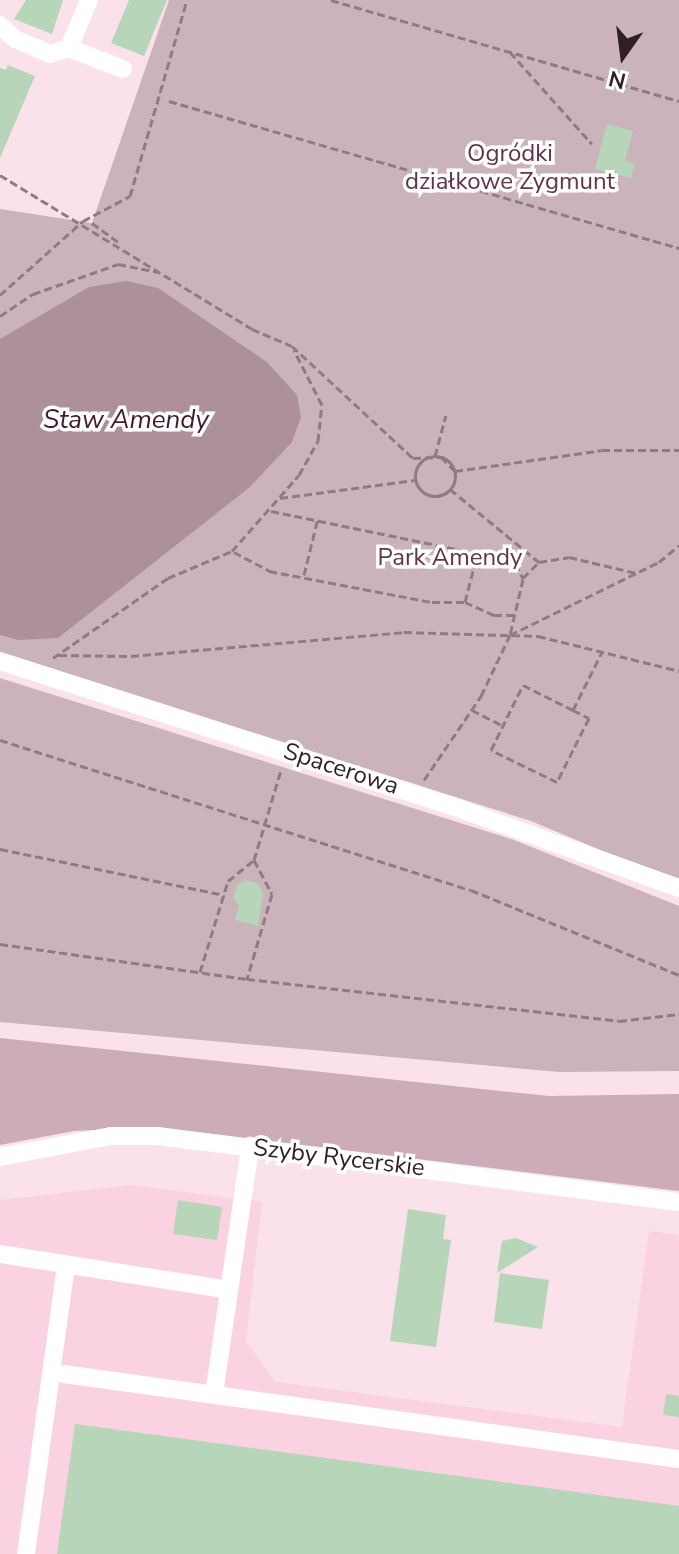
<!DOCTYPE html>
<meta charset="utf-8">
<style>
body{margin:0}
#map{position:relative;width:679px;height:1554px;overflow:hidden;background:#fae1ea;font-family:"Nunito Sans",sans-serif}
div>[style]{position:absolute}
.built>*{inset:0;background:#fad2e1}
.green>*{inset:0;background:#cbb3bc}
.forest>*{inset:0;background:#cbacb8}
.water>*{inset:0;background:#ae909b}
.building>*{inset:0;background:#b7d5b9}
.path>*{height:3px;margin-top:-1.5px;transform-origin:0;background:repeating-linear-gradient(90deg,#8f7c83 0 8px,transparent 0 12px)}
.path>.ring{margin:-1.5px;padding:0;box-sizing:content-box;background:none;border:3px solid #8f7c83;border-radius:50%}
.minor>*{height:18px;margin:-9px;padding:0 9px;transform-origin:9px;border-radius:9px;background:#fff}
span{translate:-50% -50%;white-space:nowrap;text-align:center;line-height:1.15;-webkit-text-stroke:7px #fff;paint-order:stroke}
.park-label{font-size:24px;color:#613447}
.street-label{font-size:24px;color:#2e1f25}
.water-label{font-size:26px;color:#43192d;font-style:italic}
.north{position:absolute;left:583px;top:16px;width:80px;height:80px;-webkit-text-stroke:6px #fff;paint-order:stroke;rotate:194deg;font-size:22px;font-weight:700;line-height:32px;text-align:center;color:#2e1f25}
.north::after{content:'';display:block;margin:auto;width:28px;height:36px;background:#2e1f25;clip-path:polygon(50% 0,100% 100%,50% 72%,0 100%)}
</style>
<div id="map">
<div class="built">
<div style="clip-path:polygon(131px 1185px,262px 1202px,246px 1341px,275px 1382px,622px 1427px,649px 1231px,679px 1235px,679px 1554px,0 1554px,0 1200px)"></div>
</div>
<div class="green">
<div style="clip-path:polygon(169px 0,679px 0,679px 883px,531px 821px,0 652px,0 209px,92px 223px)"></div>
<div style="clip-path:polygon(0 678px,514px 840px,679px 906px,679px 1071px,559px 1072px,0 1022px)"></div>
</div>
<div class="forest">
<div style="clip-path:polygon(0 1038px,549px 1096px,679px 1094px,679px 1191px,155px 1127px,74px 1131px,0 1145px)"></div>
</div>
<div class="water">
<div style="clip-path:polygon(126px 281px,158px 288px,267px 362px,297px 395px,301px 417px,292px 442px,250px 487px,58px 638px,18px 640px,0 635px,0 339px,89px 287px)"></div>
</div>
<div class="building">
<div style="clip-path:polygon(26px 0,63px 0,52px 34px,14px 19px)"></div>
<div style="clip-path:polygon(129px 0,167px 0,144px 56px,111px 43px)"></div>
<div style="clip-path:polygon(8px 65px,35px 76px,0 158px,0 68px,6px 70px)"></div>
<div style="clip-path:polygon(607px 124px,633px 131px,625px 161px,635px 164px,631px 178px,595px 169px)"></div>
<div style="clip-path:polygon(246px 880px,257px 883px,263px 893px,258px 926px,235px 920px,239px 906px,233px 898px,237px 886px)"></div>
<div style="clip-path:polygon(178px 1200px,222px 1207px,217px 1240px,173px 1234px)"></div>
<div style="clip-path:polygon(408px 1209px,446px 1215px,443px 1239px,451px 1240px,436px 1347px,390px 1341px)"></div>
<div style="clip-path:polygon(516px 1238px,538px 1247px,497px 1273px,502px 1241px)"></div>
<div style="clip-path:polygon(500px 1273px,549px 1280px,542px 1329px,494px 1322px)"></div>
<div style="clip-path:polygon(666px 1394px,679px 1396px,679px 1417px,663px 1415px)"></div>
<div style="clip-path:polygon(75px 1424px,679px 1506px,679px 1554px,57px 1554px)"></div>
</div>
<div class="path">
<div style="left:331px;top:0;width:362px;rotate:16.2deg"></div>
<div style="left:510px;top:52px;width:123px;rotate:48.3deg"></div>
<div style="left:169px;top:101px;width:531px;rotate:16.08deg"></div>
<div style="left:0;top:175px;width:295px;rotate:31.4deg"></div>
<div style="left:252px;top:329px;width:43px;rotate:23deg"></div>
<div style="left:292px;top:346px;width:165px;rotate:42.8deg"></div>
<div style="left:413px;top:458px;width:28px;rotate:-2deg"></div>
<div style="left:441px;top:457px;width:20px;rotate:45deg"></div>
<div style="left:455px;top:471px;width:148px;rotate:-8.1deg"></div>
<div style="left:602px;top:450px;width:77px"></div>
<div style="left:92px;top:223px;width:36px;rotate:36deg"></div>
<div style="left:0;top:295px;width:111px;rotate:-41.7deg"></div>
<div style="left:83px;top:221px;width:53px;rotate:-28deg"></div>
<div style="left:130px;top:196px;width:204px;rotate:-73.8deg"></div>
<div style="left:0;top:316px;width:40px;rotate:-34deg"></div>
<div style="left:33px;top:294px;width:90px;rotate:-19.4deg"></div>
<div style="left:118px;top:264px;width:41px;rotate:11.3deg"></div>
<div style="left:435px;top:456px;width:42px;rotate:-75deg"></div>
<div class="ring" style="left:415px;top:456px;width:37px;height:37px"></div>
<div style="left:450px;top:489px;width:115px;rotate:39.4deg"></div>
<div style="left:539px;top:562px;width:30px;rotate:-9deg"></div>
<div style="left:569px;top:557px;width:69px;rotate:13.4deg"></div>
<div style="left:280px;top:498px;width:136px;rotate:-7.6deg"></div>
<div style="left:271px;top:511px;width:189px;rotate:11.6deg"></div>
<div style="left:456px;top:549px;width:22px;rotate:27deg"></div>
<div style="left:476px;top:559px;width:40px;rotate:5.7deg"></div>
<div style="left:516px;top:563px;width:17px;rotate:66deg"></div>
<div style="left:523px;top:579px;width:57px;rotate:103.1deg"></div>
<div style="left:234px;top:552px;width:40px;rotate:28deg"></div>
<div style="left:269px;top:571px;width:166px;rotate:10.8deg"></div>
<div style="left:432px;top:602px;width:33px"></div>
<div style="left:465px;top:602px;width:32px;rotate:24deg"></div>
<div style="left:494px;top:615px;width:20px"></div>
<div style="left:304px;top:575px;width:59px;rotate:-76.2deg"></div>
<div style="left:523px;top:578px;width:23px;rotate:-45deg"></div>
<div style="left:465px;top:602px;width:44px;rotate:-75.7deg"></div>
<div style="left:59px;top:655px;width:72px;rotate:0.8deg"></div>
<div style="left:131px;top:656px;width:274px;rotate:-5deg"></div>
<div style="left:404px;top:632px;width:134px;rotate:1.7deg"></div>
<div style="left:538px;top:636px;width:145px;rotate:13.9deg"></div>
<div style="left:53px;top:658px;width:140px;rotate:-34.8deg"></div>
<div style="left:168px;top:578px;width:69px;rotate:-22.9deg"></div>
<div style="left:232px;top:551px;width:101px;rotate:-48.6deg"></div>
<div style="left:299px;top:475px;width:39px;rotate:-61deg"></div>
<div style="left:318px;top:441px;width:36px;rotate:-84deg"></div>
<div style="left:322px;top:405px;width:62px;rotate:-117deg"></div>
<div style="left:472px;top:710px;width:35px;rotate:27deg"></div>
<div style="left:573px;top:710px;width:18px;rotate:27deg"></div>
<div style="left:589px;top:718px;width:72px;rotate:116.6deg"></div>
<div style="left:557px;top:782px;width:73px;rotate:-154.1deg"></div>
<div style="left:491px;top:750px;width:72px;rotate:-63.8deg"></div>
<div style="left:523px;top:685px;width:56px;rotate:26.6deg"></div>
<div style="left:573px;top:710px;width:65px;rotate:-63.4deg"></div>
<div style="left:0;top:740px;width:494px;rotate:17.7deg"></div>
<div style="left:471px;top:890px;width:225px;rotate:22.2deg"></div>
<div style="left:424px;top:780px;width:102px;rotate:-55.8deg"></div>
<div style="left:481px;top:696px;width:68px;rotate:-64.6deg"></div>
<div style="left:510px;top:635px;width:166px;rotate:-26.1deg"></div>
<div style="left:659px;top:562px;width:26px;rotate:-40deg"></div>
<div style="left:0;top:849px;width:229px;rotate:11.6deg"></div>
<div style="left:254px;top:860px;width:94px;rotate:-73.3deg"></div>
<div style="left:0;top:944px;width:249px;rotate:8.1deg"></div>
<div style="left:247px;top:979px;width:374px;rotate:6.4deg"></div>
<div style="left:619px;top:1021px;width:60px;rotate:-6.7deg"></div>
<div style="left:200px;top:972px;width:95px;rotate:-72.9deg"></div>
<div style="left:228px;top:881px;width:33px;rotate:-39deg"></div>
<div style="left:254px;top:860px;width:38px;rotate:62deg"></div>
<div style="left:272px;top:894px;width:89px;rotate:106.4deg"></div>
</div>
<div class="minor">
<div style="left:0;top:25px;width:21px;rotate:43deg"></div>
<div style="left:15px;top:39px;width:38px;rotate:23deg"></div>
<div style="left:50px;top:54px;width:20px;rotate:-18deg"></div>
<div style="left:69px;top:48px;width:58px;rotate:21.3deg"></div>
<div style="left:69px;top:48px;width:52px;rotate:-67.4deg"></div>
<div style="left:0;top:661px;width:475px;rotate:17.8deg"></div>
<div style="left:452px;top:806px;width:241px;rotate:19.9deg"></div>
<div style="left:0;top:1157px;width:113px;rotate:-10.7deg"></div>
<div style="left:111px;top:1136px;width:46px"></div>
<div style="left:157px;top:1136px;width:526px;rotate:7.21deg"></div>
<div style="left:0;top:1254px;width:232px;rotate:8.9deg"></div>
<div style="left:64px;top:1374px;width:621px;rotate:7.87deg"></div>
<div style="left:214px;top:1394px;width:251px;rotate:-81.7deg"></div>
<div style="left:26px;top:1554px;width:292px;rotate:-82.1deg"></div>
</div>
<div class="park-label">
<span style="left:510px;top:168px">Ogródki<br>działkowe Zygmunt</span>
<span style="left:450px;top:558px">Park Amendy</span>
</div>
<div class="street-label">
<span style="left:341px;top:769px;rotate:18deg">Spacerowa</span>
<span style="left:339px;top:1158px;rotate:7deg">Szyby Rycerskie</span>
</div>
<div class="water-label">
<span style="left:126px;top:420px">Staw Amendy</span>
</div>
<div class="north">N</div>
</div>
